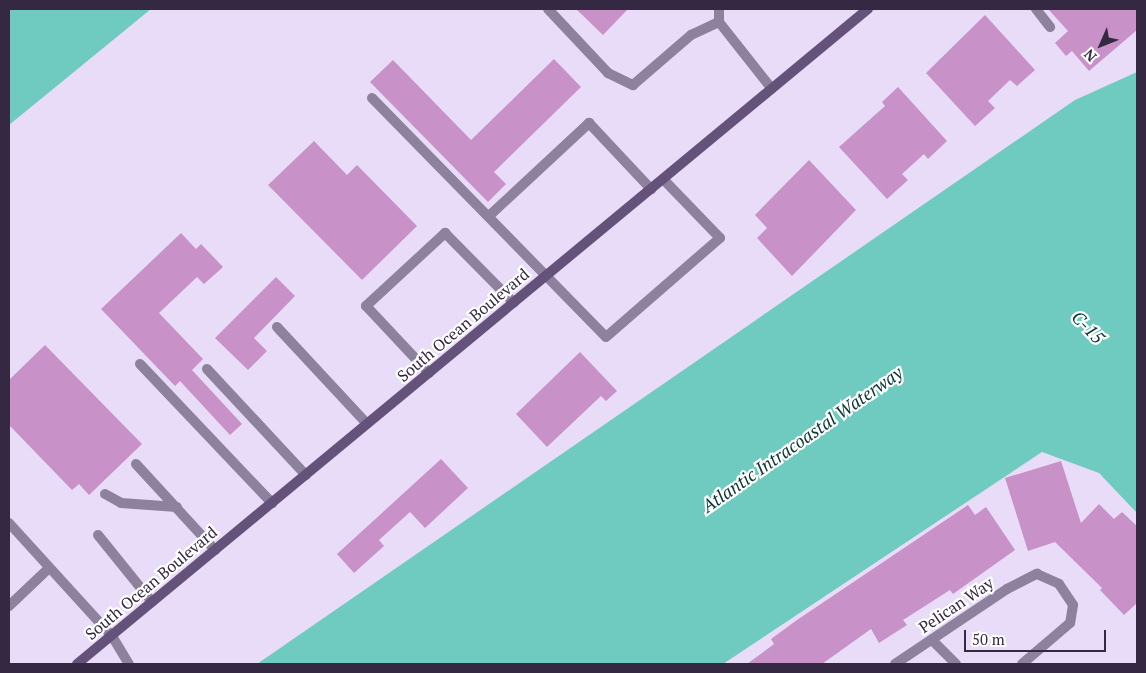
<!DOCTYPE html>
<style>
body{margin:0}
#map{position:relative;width:1146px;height:673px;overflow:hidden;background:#e8dcf8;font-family:"PT Serif",serif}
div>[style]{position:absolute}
.water>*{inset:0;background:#6fcbc0}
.building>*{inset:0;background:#c892c9}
.service>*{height:10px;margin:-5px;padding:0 5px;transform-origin:5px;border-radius:5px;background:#8d819d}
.minor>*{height:10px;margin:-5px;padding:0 5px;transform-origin:5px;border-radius:5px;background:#8d819d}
.secondary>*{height:10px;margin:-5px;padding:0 5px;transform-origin:5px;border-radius:5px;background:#65527b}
span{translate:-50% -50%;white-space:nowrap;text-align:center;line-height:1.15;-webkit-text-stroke:4.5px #fff;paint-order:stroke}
.street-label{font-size:16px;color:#342842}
.water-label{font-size:18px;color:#093732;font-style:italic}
.frame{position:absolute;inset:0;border:10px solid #342842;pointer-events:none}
.north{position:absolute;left:1076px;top:20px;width:50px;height:50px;-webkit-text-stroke:4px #fff;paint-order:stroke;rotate:226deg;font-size:14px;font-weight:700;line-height:20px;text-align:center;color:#342842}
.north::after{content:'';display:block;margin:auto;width:18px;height:22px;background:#342842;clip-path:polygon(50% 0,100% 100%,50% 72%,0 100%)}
.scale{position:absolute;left:964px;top:630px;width:142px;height:22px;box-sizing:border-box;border:2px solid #342842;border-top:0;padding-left:6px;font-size:15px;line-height:18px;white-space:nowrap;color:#342842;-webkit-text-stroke:4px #fff;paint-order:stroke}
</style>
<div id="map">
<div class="water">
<div style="clip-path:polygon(9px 9px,151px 9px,9px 125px)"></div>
<div style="clip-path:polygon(1137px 72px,1137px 513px,1099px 473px,1042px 452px,723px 664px,257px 664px,1075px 100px)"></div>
</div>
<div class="building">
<div style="clip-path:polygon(576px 9px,628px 9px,603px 35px)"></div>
<div style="clip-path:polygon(1048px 9px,1137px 9px,1137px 30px,1089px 71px,1072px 51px,1066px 56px,1055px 43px,1068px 31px)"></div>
<div style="clip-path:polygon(985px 15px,1035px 70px,1017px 86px,1010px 80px,988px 101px,995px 108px,975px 126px,926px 73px)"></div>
<div style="clip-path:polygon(554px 59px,581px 87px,494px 172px,506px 184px,488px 202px,370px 82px,393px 60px,471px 140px)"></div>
<div style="clip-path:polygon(898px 87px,947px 141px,928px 159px,924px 154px,902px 174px,908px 180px,887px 199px,839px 147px,885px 106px,882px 102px)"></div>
<div style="clip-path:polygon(314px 141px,347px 175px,357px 165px,417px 226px,362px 280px,268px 185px)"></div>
<div style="clip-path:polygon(809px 160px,856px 210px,792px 276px,757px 238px,767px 228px,755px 215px)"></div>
<div style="clip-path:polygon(181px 233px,196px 249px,201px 244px,223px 267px,204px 284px,197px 277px,159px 313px,203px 359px,192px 370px,242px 424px,230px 435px,180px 381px,175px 386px,101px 309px)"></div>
<div style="clip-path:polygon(276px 277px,295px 296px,254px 338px,267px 351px,248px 370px,215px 338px)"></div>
<div style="clip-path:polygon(45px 345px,142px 444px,89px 495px,79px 484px,72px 490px,9px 425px,9px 380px)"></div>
<div style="clip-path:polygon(580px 352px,617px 391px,606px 401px,601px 396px,547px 447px,516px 414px)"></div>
<div style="clip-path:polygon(441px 459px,468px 488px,425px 528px,410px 512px,379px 540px,384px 546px,354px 573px,337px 554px)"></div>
<div style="clip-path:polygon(1061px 461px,1081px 523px,1099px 504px,1114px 519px,1122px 512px,1137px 526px,1137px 603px,1124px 615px,1100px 590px,1102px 588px,1055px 542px,1028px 551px,1005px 478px)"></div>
<div style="clip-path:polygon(968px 505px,975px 515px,986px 507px,1015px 550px,953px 594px,950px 590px,903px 620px,907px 625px,879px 643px,871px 629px,822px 664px,747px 664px,774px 644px,771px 639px,797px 620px)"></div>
</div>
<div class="service">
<div style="left:548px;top:9px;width:88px;rotate:46.8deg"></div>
<div style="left:608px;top:73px;width:28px;rotate:26deg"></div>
<div style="left:633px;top:85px;width:77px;rotate:-40.8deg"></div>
<div style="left:691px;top:35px;width:31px;rotate:-25deg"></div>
<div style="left:719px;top:9px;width:13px;rotate:90deg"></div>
<div style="left:719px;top:22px;width:85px;rotate:51.7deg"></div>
<div style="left:1036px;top:9px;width:23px;rotate:52deg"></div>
<div style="left:372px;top:98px;width:334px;rotate:45.6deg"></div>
<div style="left:606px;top:337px;width:151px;rotate:-41deg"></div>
<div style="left:720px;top:238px;width:82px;rotate:-134deg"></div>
<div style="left:489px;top:216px;width:137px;rotate:-42.9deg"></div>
<div style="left:589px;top:123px;width:91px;rotate:46.8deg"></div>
<div style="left:277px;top:327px;width:132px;rotate:47.1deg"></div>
<div style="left:140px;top:364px;width:192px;rotate:46.5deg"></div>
<div style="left:207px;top:369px;width:145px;rotate:47deg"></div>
<div style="left:429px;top:373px;width:92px;rotate:-133.2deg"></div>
<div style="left:366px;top:306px;width:108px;rotate:-42.7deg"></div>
<div style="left:445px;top:233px;width:98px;rotate:45.4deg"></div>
<div style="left:136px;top:464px;width:117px;rotate:47.4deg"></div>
<div style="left:105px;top:494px;width:18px;rotate:29deg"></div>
<div style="left:121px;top:503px;width:56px;rotate:4.1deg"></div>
<div style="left:9px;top:523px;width:153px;rotate:47.7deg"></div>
<div style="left:112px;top:636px;width:33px;rotate:59deg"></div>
<div style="left:98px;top:535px;width:86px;rotate:51.1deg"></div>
<div style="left:9px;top:606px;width:55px;rotate:-43.5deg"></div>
</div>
<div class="minor">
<div style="left:932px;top:640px;width:34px;rotate:45deg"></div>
<div style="left:895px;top:664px;width:135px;rotate:-33.8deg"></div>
<div style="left:1007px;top:589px;width:34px;rotate:-27deg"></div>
<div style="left:1037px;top:574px;width:24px;rotate:24deg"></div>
<div style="left:1059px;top:584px;width:25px;rotate:56deg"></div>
<div style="left:1073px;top:605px;width:18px;rotate:99deg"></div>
<div style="left:1070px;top:623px;width:63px;rotate:139.5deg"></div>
</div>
<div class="secondary">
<div style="left:77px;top:664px;width:1027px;rotate:-39.63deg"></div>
</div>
<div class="street-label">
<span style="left:463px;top:325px;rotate:-40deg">South Ocean Boulevard</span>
<span style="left:151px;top:583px;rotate:-40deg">South Ocean Boulevard</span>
<span style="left:956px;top:605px;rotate:-34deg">Pelican Way</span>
</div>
<div class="water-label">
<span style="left:1088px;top:327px;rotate:46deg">C-15</span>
<span style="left:802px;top:439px;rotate:-35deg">Atlantic Intracoastal Waterway</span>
</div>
<div class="frame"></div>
<div class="north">N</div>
<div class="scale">50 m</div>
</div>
